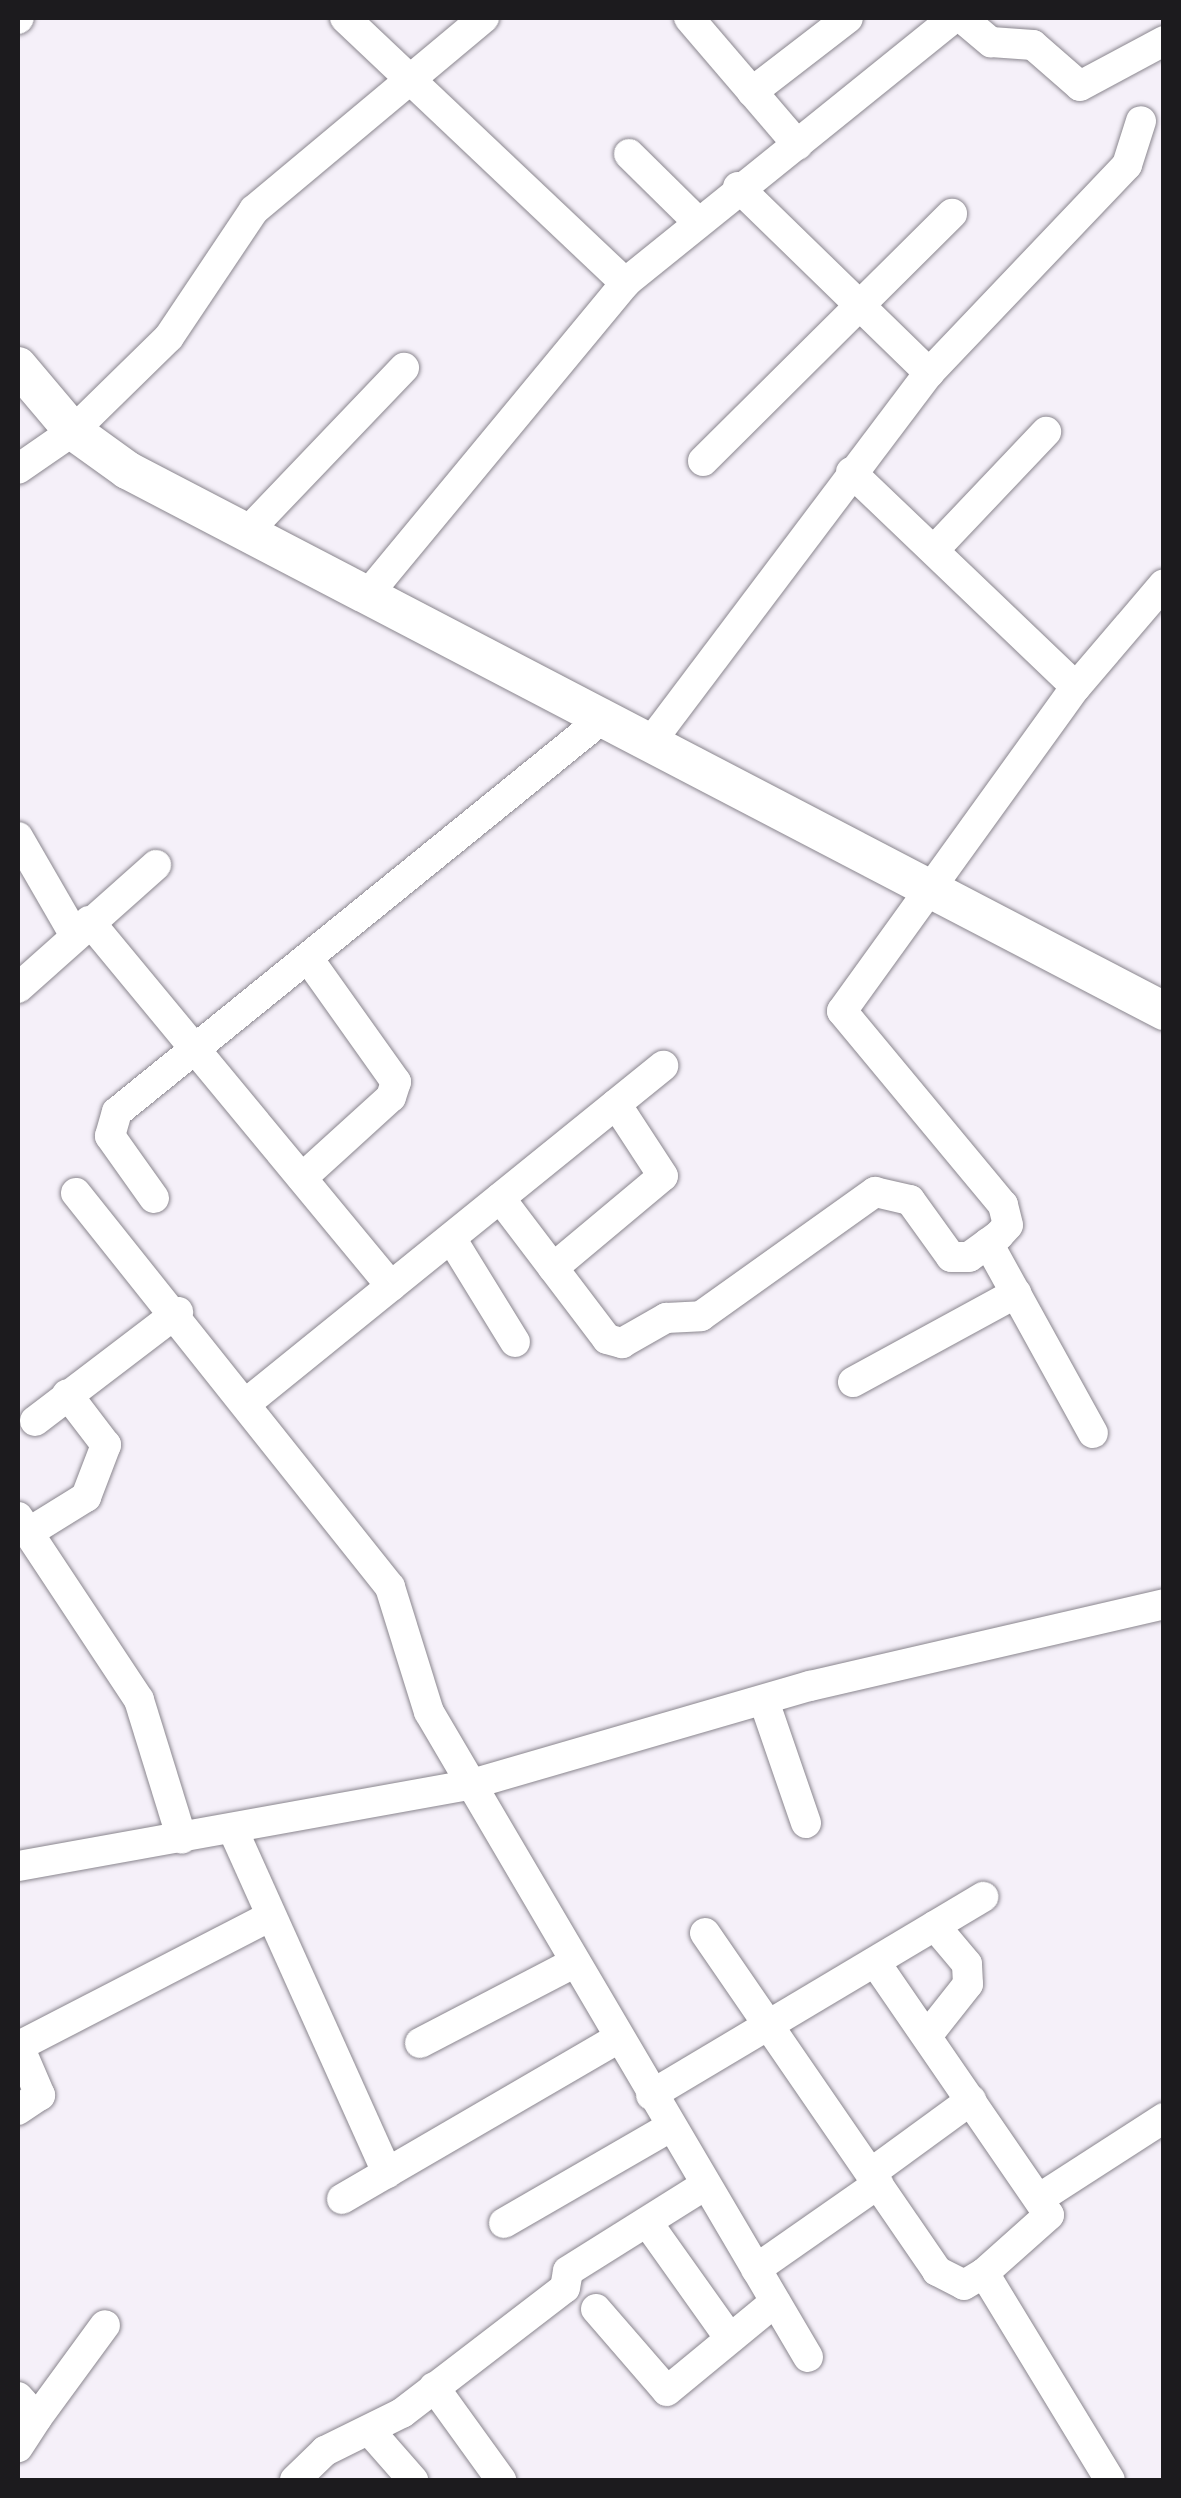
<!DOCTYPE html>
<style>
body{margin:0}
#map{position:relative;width:1181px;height:2498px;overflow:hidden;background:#f5f0f9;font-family:"Asap Condensed",sans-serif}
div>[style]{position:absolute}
.roads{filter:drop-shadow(0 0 2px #8a868e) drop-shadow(0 0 2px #8a868e)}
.minor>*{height:30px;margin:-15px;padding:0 15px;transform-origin:15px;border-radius:15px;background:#fff}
.major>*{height:38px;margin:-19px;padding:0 19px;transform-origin:19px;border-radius:19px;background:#fff}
span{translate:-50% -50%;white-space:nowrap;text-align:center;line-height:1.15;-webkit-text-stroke:8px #f5f0f9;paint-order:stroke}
.frame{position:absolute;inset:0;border:20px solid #1c1b1e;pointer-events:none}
</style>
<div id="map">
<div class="roads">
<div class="minor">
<div style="left:345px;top:18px;width:386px;rotate:43.4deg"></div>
<div style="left:689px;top:18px;width:167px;rotate:49.4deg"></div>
<div style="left:962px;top:18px;width:38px;rotate:40deg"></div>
<div style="left:991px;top:42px;width:42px;rotate:4.1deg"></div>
<div style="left:1033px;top:45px;width:62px;rotate:41.1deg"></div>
<div style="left:1080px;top:86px;width:95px;rotate:-28.2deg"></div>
<div style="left:18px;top:19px;width:1px;rotate:-45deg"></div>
<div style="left:752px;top:92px;width:121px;rotate:-37.6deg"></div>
<div style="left:629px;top:154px;width:95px;rotate:44.6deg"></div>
<div style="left:738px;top:187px;width:267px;rotate:44.2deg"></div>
<div style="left:703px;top:461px;width:351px;rotate:-44.8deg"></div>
<div style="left:18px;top:469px;width:67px;rotate:-34.6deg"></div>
<div style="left:73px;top:431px;width:134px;rotate:-44.4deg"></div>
<div style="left:169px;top:337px;width:153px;rotate:-56.2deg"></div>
<div style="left:254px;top:210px;width:300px;rotate:-39.9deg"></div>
<div style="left:851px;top:472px;width:311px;rotate:43.7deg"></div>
<div style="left:250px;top:529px;width:223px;rotate:-46.3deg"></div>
<div style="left:934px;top:550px;width:163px;rotate:-46.5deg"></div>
<div style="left:369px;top:593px;width:402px;rotate:-50.4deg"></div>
<div style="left:625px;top:283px;width:422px;rotate:-38.9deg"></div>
<div style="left:650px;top:743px;width:463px;rotate:-53deg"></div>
<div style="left:929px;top:373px;width:287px;rotate:-46.4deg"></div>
<div style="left:1127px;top:165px;width:46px;rotate:-72.3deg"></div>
<div style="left:18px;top:837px;width:112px;rotate:60deg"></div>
<div style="left:89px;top:921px;width:474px;rotate:50.4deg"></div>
<div style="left:18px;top:988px;width:185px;rotate:-41.7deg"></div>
<div style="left:302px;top:1178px;width:120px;rotate:-42.3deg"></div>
<div style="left:391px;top:1097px;width:16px;rotate:-72deg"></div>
<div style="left:396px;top:1082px;width:148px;rotate:-125.4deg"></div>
<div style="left:76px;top:1193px;width:504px;rotate:51.45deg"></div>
<div style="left:390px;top:1587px;width:131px;rotate:72.7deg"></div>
<div style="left:429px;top:1712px;width:748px;rotate:59.56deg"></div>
<div style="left:154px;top:1198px;width:76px;rotate:-125.4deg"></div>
<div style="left:110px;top:1136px;width:25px;rotate:-74deg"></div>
<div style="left:117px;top:1112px;width:624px;rotate:-39.02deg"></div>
<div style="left:500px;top:1198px;width:177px;rotate:52.8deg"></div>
<div style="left:607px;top:1339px;width:16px;rotate:15deg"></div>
<div style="left:622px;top:1343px;width:51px;rotate:-29.6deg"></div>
<div style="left:666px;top:1318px;width:35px;rotate:-3deg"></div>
<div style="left:701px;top:1316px;width:214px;rotate:-35.5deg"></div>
<div style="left:875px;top:1192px;width:36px;rotate:13deg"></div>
<div style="left:910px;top:1200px;width:70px;rotate:54.3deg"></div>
<div style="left:951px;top:1257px;width:18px"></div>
<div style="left:969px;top:1257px;width:37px;rotate:-36deg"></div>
<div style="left:999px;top:1235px;width:13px;rotate:-48deg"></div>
<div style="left:1008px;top:1225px;width:21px;rotate:-104deg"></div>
<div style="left:1003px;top:1205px;width:252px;rotate:-129.7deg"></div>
<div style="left:842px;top:1011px;width:400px;rotate:-54.2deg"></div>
<div style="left:1076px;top:687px;width:135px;rotate:-49.5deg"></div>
<div style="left:451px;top:1238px;width:122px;rotate:58.4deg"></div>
<div style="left:988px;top:1243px;width:217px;rotate:61.1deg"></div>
<div style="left:553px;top:1268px;width:143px;rotate:-39.9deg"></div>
<div style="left:663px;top:1176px;width:86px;rotate:-123.1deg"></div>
<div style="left:853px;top:1382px;width:186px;rotate:-28.6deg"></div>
<div style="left:249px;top:1401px;width:533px;rotate:-38.98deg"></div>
<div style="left:35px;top:1421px;width:180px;rotate:-37.3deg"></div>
<div style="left:18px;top:1517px;width:219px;rotate:56.5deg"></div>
<div style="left:139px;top:1700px;width:145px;rotate:72.8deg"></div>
<div style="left:31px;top:1531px;width:65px;rotate:-31.7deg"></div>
<div style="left:86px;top:1497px;width:56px;rotate:-69deg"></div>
<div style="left:106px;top:1445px;width:64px;rotate:-127.4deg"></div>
<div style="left:764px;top:1701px;width:129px;rotate:71deg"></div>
<div style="left:234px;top:1832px;width:374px;rotate:65.8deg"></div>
<div style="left:18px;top:1866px;width:461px;rotate:-10.2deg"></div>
<div style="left:472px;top:1784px;width:352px;rotate:-16.2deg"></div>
<div style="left:810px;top:1686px;width:363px;rotate:-13deg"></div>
<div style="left:705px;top:1933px;width:410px;rotate:55.5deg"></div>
<div style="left:937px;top:2271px;width:30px;rotate:27deg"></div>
<div style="left:964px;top:2285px;width:23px;rotate:-31deg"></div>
<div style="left:984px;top:2273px;width:242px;rotate:58.7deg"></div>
<div style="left:875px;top:1962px;width:307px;rotate:55.5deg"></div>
<div style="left:1049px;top:2215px;width:87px;rotate:138.3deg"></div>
<div style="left:927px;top:2036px;width:66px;rotate:-51.7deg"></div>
<div style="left:968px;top:1984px;width:20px;rotate:-93deg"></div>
<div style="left:967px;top:1964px;width:50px;rotate:-130.1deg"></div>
<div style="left:420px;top:2043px;width:171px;rotate:-27.5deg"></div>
<div style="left:18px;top:2044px;width:56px;rotate:66.7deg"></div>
<div style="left:40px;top:2095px;width:27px;rotate:146deg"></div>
<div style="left:19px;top:2046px;width:281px;rotate:-27.3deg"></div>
<div style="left:651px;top:2095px;width:387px;rotate:-30.8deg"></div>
<div style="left:871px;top:2173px;width:124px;rotate:-36.1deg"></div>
<div style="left:1040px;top:2198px;width:148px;rotate:-32.8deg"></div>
<div style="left:342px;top:2199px;width:318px;rotate:-30.2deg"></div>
<div style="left:647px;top:2222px;width:143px;rotate:54.6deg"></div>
<div style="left:504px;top:2223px;width:192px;rotate:-30deg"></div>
<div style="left:756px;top:2269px;width:149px;rotate:-34.9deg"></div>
<div style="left:596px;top:2309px;width:108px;rotate:49.1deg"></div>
<div style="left:667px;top:2391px;width:140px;rotate:-39.5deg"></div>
<div style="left:434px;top:2387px;width:115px;rotate:54.2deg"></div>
<div style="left:18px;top:2397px;width:28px;rotate:48deg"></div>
<div style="left:37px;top:2418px;width:35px;rotate:123deg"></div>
<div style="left:37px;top:2418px;width:115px;rotate:-53.8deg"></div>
<div style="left:369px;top:2430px;width:67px;rotate:48.7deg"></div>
<div style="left:295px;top:2480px;width:42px;rotate:-44deg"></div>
<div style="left:325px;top:2451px;width:86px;rotate:-26.3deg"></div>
<div style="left:402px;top:2413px;width:205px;rotate:-37.5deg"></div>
<div style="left:565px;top:2288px;width:17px;rotate:-80deg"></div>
<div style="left:568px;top:2271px;width:162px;rotate:-32.1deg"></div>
</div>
<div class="major">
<div style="left:18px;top:366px;width:85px;rotate:49.8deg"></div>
<div style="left:73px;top:431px;width:67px;rotate:35.8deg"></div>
<div style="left:127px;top:470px;width:1170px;rotate:27.55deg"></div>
</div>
</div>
<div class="frame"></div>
</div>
